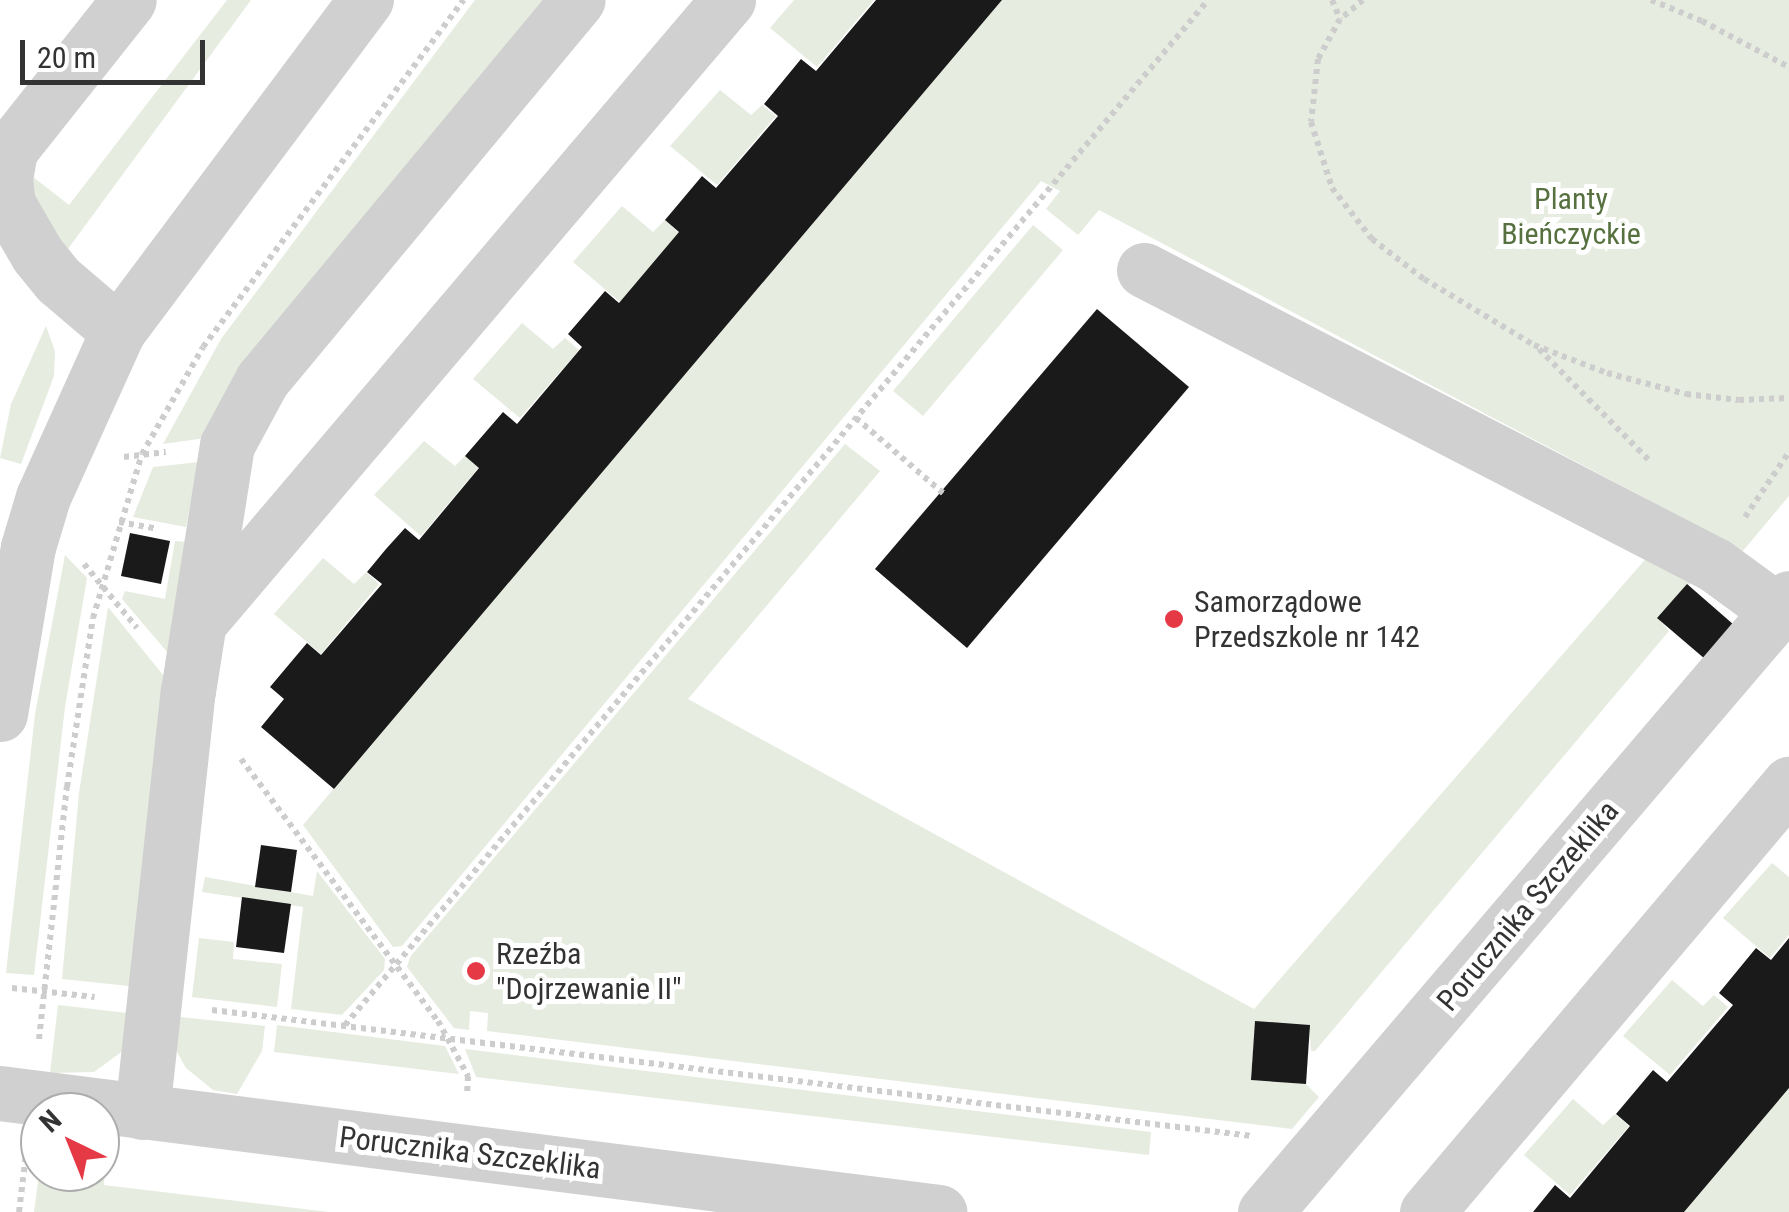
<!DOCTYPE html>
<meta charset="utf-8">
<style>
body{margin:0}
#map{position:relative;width:1789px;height:1212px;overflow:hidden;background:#fff;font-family:"Roboto Condensed",sans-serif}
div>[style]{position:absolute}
.green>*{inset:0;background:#e6ecdf}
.building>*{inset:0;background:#1a1a1a}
.path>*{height:6px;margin-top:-3px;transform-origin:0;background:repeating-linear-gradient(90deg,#cdcdcd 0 5px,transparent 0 10px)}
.minor>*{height:55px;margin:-27.5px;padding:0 27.5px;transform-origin:27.5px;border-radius:27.5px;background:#d0d0d0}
.dots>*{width:28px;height:28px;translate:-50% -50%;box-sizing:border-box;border:5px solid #fff;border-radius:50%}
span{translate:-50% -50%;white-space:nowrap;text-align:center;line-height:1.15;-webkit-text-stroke:10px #fff;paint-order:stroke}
.park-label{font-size:30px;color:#56703f}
.poi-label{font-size:30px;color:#333}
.left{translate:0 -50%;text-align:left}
.street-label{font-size:30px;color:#333}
.north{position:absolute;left:20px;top:1092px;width:100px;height:100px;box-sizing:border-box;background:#fff;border:2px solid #adadad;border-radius:50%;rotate:317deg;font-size:28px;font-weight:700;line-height:40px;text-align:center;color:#333}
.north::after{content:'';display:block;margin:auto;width:35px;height:45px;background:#e63946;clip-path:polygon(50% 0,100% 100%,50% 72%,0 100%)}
.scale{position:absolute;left:20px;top:40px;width:185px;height:45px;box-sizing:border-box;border:5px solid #333;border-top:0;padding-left:12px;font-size:30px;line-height:35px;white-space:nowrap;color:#333;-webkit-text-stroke:8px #fff;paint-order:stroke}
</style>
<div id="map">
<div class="green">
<div style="clip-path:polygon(227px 0,251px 0,62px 257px,43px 244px,28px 173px,69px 205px)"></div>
<div style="clip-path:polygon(475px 0,552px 0,206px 438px,163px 444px,221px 339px)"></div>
<div style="clip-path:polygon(794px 0,874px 0,817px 67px,770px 28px)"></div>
<div style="clip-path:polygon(1002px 0,1789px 0,1789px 496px,1737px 558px,1681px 517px,1099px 210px,1078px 235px,1046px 209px,1060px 191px,1041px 181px,402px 946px,393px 947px,303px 825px)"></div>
<div style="clip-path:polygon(720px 90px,751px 115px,762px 105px,776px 116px,717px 185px,670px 146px)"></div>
<div style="clip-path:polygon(622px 206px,653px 232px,665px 220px,679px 233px,620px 302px,573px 262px)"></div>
<div style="clip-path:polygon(1033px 225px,1063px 250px,923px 416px,893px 391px)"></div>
<div style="clip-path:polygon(522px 323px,553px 349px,565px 338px,579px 350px,520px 418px,473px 379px)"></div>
<div style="clip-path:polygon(46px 326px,55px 351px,54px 376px,21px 464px,0 458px,11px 404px)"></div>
<div style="clip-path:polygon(424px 441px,455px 466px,466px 455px,480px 466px,421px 536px,374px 495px)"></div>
<div style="clip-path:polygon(845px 444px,880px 471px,688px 699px,1254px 1009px,1649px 555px,1696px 578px,1657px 617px,1669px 631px,1315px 1051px,1311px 1051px,1309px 1025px,1255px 1022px,1251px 1080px,1306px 1084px,1319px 1097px,1292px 1129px,487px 1031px,488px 1013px,470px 1011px,469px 1030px,454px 1028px,407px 967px,410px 957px)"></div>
<div style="clip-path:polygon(199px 462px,186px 527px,133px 517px,153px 467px)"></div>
<div style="clip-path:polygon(175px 541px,186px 542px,168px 653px,122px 599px,125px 591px,165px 599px)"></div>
<div style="clip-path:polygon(65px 555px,87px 578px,65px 707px,34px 975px,6px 973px,35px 714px)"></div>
<div style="clip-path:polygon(323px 558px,354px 584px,366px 572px,379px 584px,321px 654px,274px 614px)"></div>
<div style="clip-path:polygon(108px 607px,167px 680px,138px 987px,62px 979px,79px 793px)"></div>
<div style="clip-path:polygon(1772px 863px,1789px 877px,1789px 935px,1770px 958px,1723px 918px)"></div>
<div style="clip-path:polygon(317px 871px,385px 959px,384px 970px,342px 1015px,291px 1009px,303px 907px,202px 892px,205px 877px,313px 896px)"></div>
<div style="clip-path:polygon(199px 938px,234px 942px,233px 959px,282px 964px,277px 1007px,192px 997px)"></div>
<div style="clip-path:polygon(1672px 980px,1703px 1006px,1714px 995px,1728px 1007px,1670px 1075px,1623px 1036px)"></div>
<div style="clip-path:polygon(58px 1005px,136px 1014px,124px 1050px,94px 1072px,50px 1073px)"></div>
<div style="clip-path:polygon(171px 1016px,265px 1026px,262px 1051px,237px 1094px,213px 1090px,186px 1068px,175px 1048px)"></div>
<div style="clip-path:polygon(277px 1025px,445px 1046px,459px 1074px,274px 1052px)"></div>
<div style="clip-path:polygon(465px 1049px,1151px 1132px,1149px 1155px,476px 1077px)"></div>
<div style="clip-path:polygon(1789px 1088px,1789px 1212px,1684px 1212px)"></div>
<div style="clip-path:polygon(1573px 1099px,1603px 1125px,1615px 1114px,1629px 1126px,1570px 1195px,1524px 1155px)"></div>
<div style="clip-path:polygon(40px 1167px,40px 1172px,105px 1169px,104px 1185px,329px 1212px,34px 1212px)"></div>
</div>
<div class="building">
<div style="clip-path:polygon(876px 0,1002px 0,334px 789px,261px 727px,284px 699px,270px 687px,307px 643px,321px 655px,382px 584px,367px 572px,386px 549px,405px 528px,419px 540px,479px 468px,465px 456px,503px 412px,517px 424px,582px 347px,568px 334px,605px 291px,619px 303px,679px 232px,665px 220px,702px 176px,716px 188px,778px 116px,764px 104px,801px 59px,816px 71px)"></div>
<div style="clip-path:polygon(1097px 309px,1189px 387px,967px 648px,875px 569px)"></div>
<div style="clip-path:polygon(130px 533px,170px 541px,161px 584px,121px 576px)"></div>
<div style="clip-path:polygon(1687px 584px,1734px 625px,1705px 659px,1657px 618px)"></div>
<div style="clip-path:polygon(261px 845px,297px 850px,291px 892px,255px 887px)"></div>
<div style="clip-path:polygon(242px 897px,291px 904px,284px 953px,236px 947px)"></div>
<div style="clip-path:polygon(1789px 938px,1789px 1088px,1684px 1212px,1533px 1212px,1555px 1185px,1570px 1198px,1630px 1126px,1616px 1114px,1653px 1070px,1667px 1082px,1733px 1005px,1719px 993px,1756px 948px,1771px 960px)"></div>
<div style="clip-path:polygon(1255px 1021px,1310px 1025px,1306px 1084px,1251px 1080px)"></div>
</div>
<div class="path">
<div style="left:1332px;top:0;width:21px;rotate:67deg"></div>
<div style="left:1363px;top:0;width:30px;rotate:140deg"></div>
<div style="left:1340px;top:19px;width:46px;rotate:118.8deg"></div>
<div style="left:1318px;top:59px;width:63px;rotate:96.3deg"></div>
<div style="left:1311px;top:122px;width:69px;rotate:72.3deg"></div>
<div style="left:1332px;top:188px;width:65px;rotate:51.9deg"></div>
<div style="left:1372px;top:239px;width:66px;rotate:37.6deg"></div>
<div style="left:1424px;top:279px;width:128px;rotate:31deg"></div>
<div style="left:1534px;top:345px;width:78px;rotate:21deg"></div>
<div style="left:1607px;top:373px;width:82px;rotate:14.9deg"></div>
<div style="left:1686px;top:394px;width:53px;rotate:6.5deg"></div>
<div style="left:1739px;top:400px;width:50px;rotate:-2.3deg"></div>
<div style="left:1651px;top:0;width:55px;rotate:22.4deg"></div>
<div style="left:1702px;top:21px;width:98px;rotate:27.9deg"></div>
<div style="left:1539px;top:349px;width:158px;rotate:45.3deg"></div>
<div style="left:856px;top:418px;width:115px;rotate:40.8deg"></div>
<div style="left:124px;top:457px;width:42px;rotate:-6.8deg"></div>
<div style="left:1745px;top:517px;width:78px;rotate:-55.9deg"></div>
<div style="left:119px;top:522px;width:39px;rotate:10deg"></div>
<div style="left:84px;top:564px;width:83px;rotate:50.4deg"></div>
<div style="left:241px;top:759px;width:328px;rotate:53.1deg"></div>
<div style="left:438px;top:1021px;width:63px;rotate:61.4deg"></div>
<div style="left:468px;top:1076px;width:17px;rotate:93deg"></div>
<div style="left:12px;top:988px;width:83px;rotate:6.2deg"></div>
<div style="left:212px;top:1010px;width:1048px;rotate:6.91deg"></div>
<div style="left:345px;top:1025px;width:1340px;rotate:-49.9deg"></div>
<div style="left:39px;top:1039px;width:254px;rotate:-83.7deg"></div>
<div style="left:67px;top:787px;width:171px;rotate:-81.3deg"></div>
<div style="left:93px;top:618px;width:171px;rotate:-73.4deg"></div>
<div style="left:142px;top:454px;width:123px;rotate:-60.3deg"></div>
<div style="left:203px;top:347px;width:434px;rotate:-53.1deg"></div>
<div style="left:19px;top:1212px;width:58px;rotate:-83.1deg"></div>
</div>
<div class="minor">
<div style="left:1144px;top:270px;width:643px;rotate:27.32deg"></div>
<div style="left:1715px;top:565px;width:78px;rotate:36.1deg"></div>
<div style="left:118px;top:331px;width:79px;rotate:-139.6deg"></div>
<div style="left:58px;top:280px;width:33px;rotate:-129deg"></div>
<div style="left:37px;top:254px;width:58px;rotate:-120.1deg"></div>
<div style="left:8px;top:204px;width:25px;rotate:-97deg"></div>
<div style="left:5px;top:179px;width:29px;rotate:-80deg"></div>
<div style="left:10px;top:150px;width:191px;rotate:-51.6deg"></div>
<div style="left:203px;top:618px;width:811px;rotate:-49.65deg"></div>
<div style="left:0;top:714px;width:169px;rotate:-80.5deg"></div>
<div style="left:28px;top:547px;width:52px;rotate:-73.3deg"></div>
<div style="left:43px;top:497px;width:182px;rotate:-65.7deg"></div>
<div style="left:118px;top:331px;width:414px;rotate:-53.2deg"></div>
<div style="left:0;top:1093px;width:947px;rotate:7.22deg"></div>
<div style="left:142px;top:1112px;width:424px;rotate:-83.8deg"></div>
<div style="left:188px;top:691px;width:249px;rotate:-81deg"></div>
<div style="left:227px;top:445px;width:74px;rotate:-61.7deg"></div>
<div style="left:262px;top:380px;width:494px;rotate:-50.3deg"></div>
<div style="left:1265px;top:1212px;width:807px;rotate:-49.52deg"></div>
<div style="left:1427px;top:1212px;width:561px;rotate:-49.78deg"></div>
</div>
<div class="dots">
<div style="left:1174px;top:619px;background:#e63946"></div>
<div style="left:476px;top:971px;background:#e63946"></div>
</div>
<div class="park-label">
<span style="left:1571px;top:216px">Planty<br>Bieńczyckie</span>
</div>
<div class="poi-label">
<span class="left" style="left:1194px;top:619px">Samorządowe<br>Przedszkole nr 142</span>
<span class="left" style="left:496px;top:971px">Rzeźba<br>"Dojrzewanie II"</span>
</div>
<div class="street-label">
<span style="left:1528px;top:906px;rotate:-50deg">Porucznika Szczeklika</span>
<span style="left:470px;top:1153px;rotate:7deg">Porucznika Szczeklika</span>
</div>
<div class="north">N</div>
<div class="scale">20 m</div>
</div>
